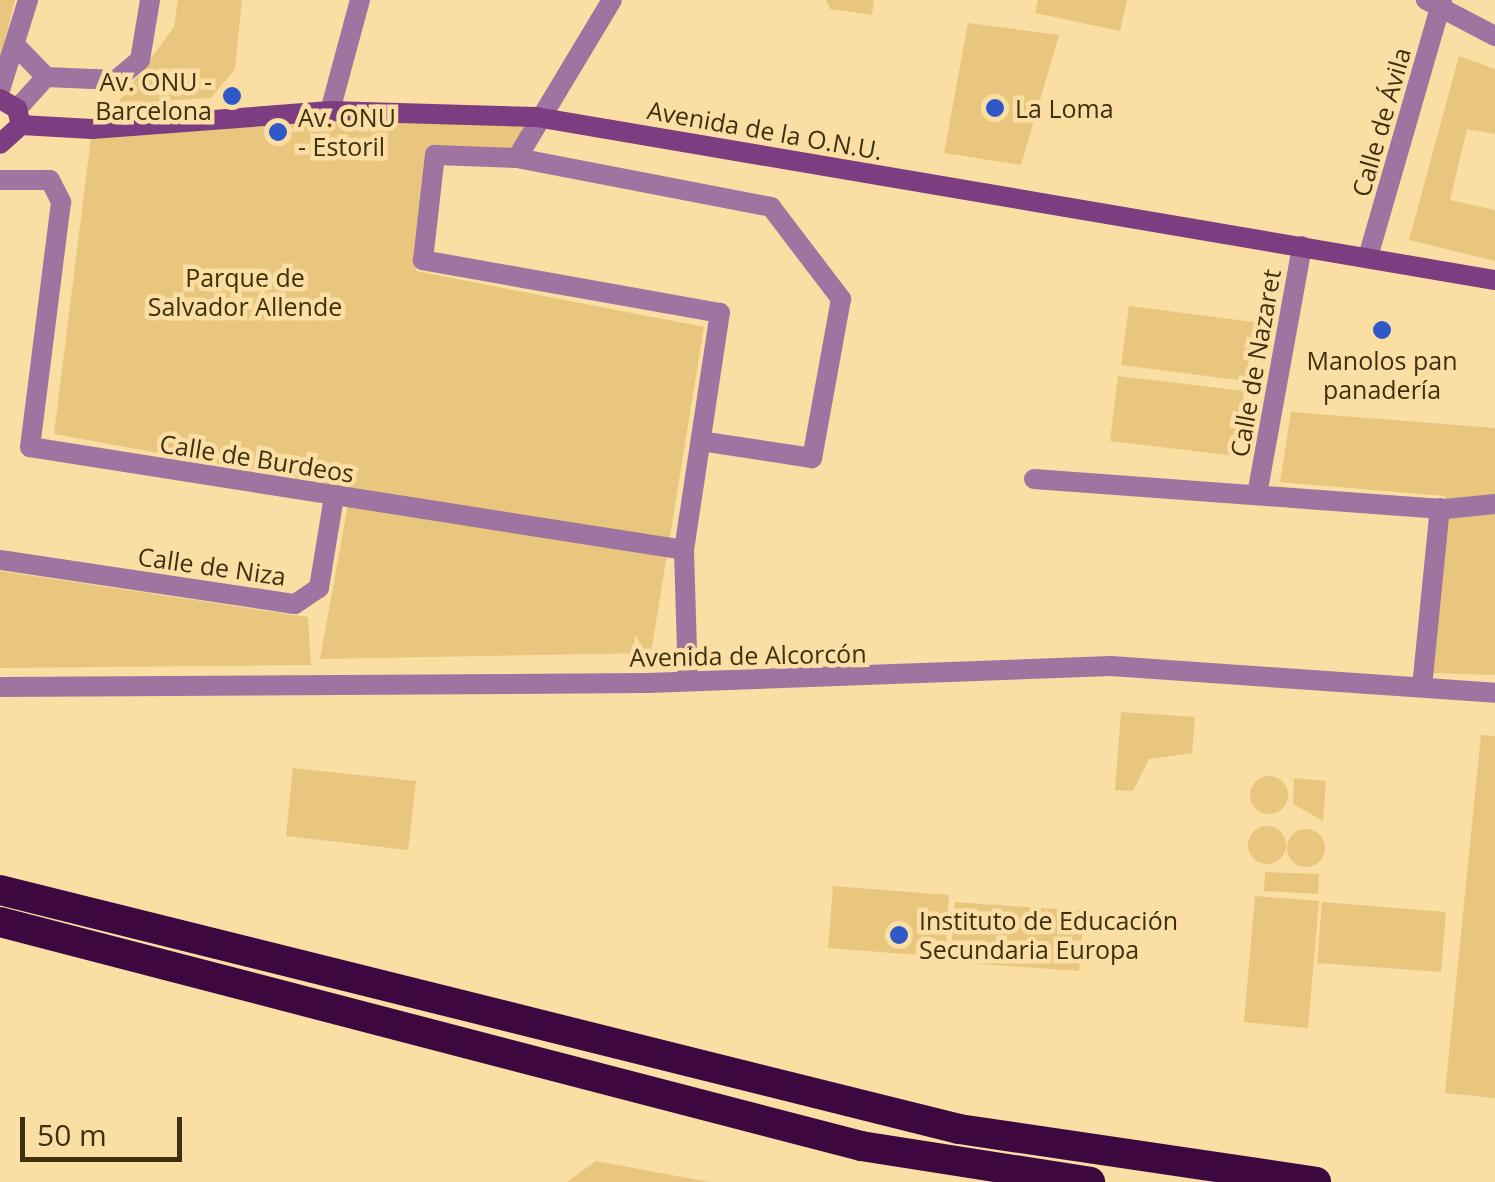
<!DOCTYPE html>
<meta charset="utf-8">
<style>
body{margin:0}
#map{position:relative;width:1495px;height:1182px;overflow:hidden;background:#fadea3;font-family:"Open Sans",sans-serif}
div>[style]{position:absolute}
.green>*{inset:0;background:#e8c67d}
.round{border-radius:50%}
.street>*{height:20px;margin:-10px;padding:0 10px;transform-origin:10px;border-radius:10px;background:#9f74a0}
.secondary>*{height:20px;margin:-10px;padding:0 10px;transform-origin:10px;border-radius:10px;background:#7c3e80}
.highway>*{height:30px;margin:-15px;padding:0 15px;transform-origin:15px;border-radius:15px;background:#3d0740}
.dots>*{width:28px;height:28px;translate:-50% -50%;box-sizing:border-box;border:5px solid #fadea3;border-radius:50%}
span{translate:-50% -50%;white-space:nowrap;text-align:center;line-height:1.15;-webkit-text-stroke:9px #fadea3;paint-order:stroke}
.poi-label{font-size:25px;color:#3e3010}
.right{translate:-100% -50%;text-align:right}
.left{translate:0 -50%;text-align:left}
.street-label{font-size:25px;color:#3e3010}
.park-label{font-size:25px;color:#423107}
.scale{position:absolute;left:20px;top:1117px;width:162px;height:45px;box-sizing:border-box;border:5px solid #3e3010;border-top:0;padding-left:12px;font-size:30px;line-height:35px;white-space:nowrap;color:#3e3010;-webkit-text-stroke:8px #fadea3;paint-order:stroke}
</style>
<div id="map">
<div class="green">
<div style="clip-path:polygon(0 0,15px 0,0 59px)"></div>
<div style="clip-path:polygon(178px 0,242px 0,235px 69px,211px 98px,117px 104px,174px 27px)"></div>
<div style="clip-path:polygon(826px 0,874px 0,872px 15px,830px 9px)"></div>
<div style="clip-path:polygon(1038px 0,1127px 0,1120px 31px,1035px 13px)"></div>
<div style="clip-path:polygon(968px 23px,1059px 35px,1021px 165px,944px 153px)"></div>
<div style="clip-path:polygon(1459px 56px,1495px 69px,1495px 134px,1467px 129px,1450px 200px,1495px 210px,1495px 261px,1409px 240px)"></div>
<div style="clip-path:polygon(400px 112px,536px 117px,512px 152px,430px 151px,416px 271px,704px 327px,651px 653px,320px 659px,351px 488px,54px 434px,92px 129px)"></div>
<div style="clip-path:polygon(1129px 306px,1254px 322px,1246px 381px,1121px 365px)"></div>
<div style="clip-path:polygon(1118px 376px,1244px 391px,1236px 456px,1110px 441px)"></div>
<div style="clip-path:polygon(1291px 412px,1495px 428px,1495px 675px,1431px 673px,1445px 496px,1280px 482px)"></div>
<div style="clip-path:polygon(0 571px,308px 617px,311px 665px,0 668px)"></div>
<div style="clip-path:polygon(1121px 712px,1195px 717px,1192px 753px,1149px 759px,1133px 791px,1115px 790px)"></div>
<div style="clip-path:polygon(1481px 735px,1495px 736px,1495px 1098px,1445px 1093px)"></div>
<div style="clip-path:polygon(293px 768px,416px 781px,408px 850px,286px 836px)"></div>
<div class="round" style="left:1250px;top:776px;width:38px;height:38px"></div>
<div style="clip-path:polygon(1294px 778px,1326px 781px,1323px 821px,1293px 804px)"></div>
<div class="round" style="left:1248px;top:826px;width:38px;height:38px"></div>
<div class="round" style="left:1287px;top:829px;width:38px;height:38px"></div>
<div style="clip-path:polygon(1265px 872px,1319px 874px,1318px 894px,1264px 891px)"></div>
<div style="clip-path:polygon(833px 886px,949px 895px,945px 957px,828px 948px)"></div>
<div style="clip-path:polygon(1255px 896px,1319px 901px,1308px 1028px,1244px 1022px)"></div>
<div style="clip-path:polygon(955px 902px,1084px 911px,1079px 971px,950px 962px)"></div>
<div style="clip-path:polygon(1322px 902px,1446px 912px,1441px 972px,1317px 963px)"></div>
<div style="clip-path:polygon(596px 1161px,709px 1182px,567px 1182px)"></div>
</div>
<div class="street">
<div style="left:1426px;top:0;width:78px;rotate:27.6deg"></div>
<div style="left:19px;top:49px;width:39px;rotate:46deg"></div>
<div style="left:46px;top:77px;width:70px;rotate:2.5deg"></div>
<div style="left:116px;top:80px;width:31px;rotate:-40deg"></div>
<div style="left:140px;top:60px;width:61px;rotate:-80.5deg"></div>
<div style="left:0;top:90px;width:94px;rotate:-72.7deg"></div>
<div style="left:17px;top:109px;width:43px;rotate:-47.8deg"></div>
<div style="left:330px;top:111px;width:115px;rotate:-74.9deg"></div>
<div style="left:517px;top:158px;width:184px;rotate:-59deg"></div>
<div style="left:0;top:180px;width:50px"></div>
<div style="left:50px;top:180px;width:25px;rotate:63deg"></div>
<div style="left:61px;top:202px;width:247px;rotate:97.2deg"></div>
<div style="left:30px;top:447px;width:662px;rotate:8.95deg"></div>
<div style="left:684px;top:550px;width:240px;rotate:-81.4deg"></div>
<div style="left:720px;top:313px;width:302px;rotate:-169.9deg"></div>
<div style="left:423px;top:260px;width:106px;rotate:-83.5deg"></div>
<div style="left:435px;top:155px;width:82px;rotate:2.1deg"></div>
<div style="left:517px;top:158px;width:259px;rotate:10.9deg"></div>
<div style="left:771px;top:207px;width:116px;rotate:52.7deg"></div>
<div style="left:841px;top:299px;width:162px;rotate:100.3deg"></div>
<div style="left:812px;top:458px;width:112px;rotate:-171.3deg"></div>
<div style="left:1368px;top:257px;width:267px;rotate:-73.9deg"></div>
<div style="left:1034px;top:479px;width:412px;rotate:4.2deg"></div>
<div style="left:1445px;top:509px;width:50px;rotate:-5.7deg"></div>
<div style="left:1258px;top:489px;width:247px;rotate:-79.7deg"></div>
<div style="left:684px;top:550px;width:131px;rotate:88.3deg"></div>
<div style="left:0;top:560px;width:298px;rotate:8.5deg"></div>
<div style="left:295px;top:604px;width:29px;rotate:-34deg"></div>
<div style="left:319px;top:588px;width:93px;rotate:-80.7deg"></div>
<div style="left:0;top:687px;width:648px;rotate:-0.35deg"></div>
<div style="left:648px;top:683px;width:463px;rotate:-2.1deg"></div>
<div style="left:1111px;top:666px;width:385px;rotate:4deg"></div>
<div style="left:1422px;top:687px;width:180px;rotate:-84.3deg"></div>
</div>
<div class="secondary">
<div style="left:0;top:99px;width:20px;rotate:30deg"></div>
<div style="left:17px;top:109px;width:16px;rotate:76deg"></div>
<div style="left:21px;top:125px;width:28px;rotate:138deg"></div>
<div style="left:21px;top:125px;width:71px;rotate:3.2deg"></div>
<div style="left:92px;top:129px;width:239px;rotate:-4.3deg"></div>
<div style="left:330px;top:111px;width:206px;rotate:1.7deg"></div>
<div style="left:536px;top:117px;width:973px;rotate:9.65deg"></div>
</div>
<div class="highway">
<div style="left:0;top:890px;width:988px;rotate:13.99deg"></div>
<div style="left:959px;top:1129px;width:361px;rotate:8.4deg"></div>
<div style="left:0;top:922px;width:890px;rotate:14.58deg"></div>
<div style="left:861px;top:1146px;width:232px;rotate:8.9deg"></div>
</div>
<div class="dots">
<div style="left:232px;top:96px;background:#3059c8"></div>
<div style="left:995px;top:108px;background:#3059c8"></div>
<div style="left:278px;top:132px;background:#3059c8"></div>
<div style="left:1382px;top:330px;background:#3059c8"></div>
<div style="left:899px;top:935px;background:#3059c8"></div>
</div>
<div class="poi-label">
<span class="right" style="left:212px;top:96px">Av. ONU -<br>Barcelona</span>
<span class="left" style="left:1015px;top:108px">La Loma</span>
<span class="left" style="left:298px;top:132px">Av. ONU<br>- Estoril</span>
<span style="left:1382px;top:375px">Manolos pan<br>panadería</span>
<span class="left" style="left:919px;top:935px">Instituto de Educación<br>Secundaria Europa</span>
</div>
<div class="street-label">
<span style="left:1381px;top:122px;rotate:-74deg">Calle de Ávila</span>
<span style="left:765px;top:130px;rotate:10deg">Avenida de la O.N.U.</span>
<span style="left:1255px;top:363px;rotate:-80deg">Calle de Nazaret</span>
<span style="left:257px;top:458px;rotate:9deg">Calle de Burdeos</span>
<span style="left:212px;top:566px;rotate:8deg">Calle de Niza</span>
<span style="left:748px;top:655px;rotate:-1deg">Avenida de Alcorcón</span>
</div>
<div class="park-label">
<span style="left:245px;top:292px">Parque de<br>Salvador Allende</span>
</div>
<div class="scale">50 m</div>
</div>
